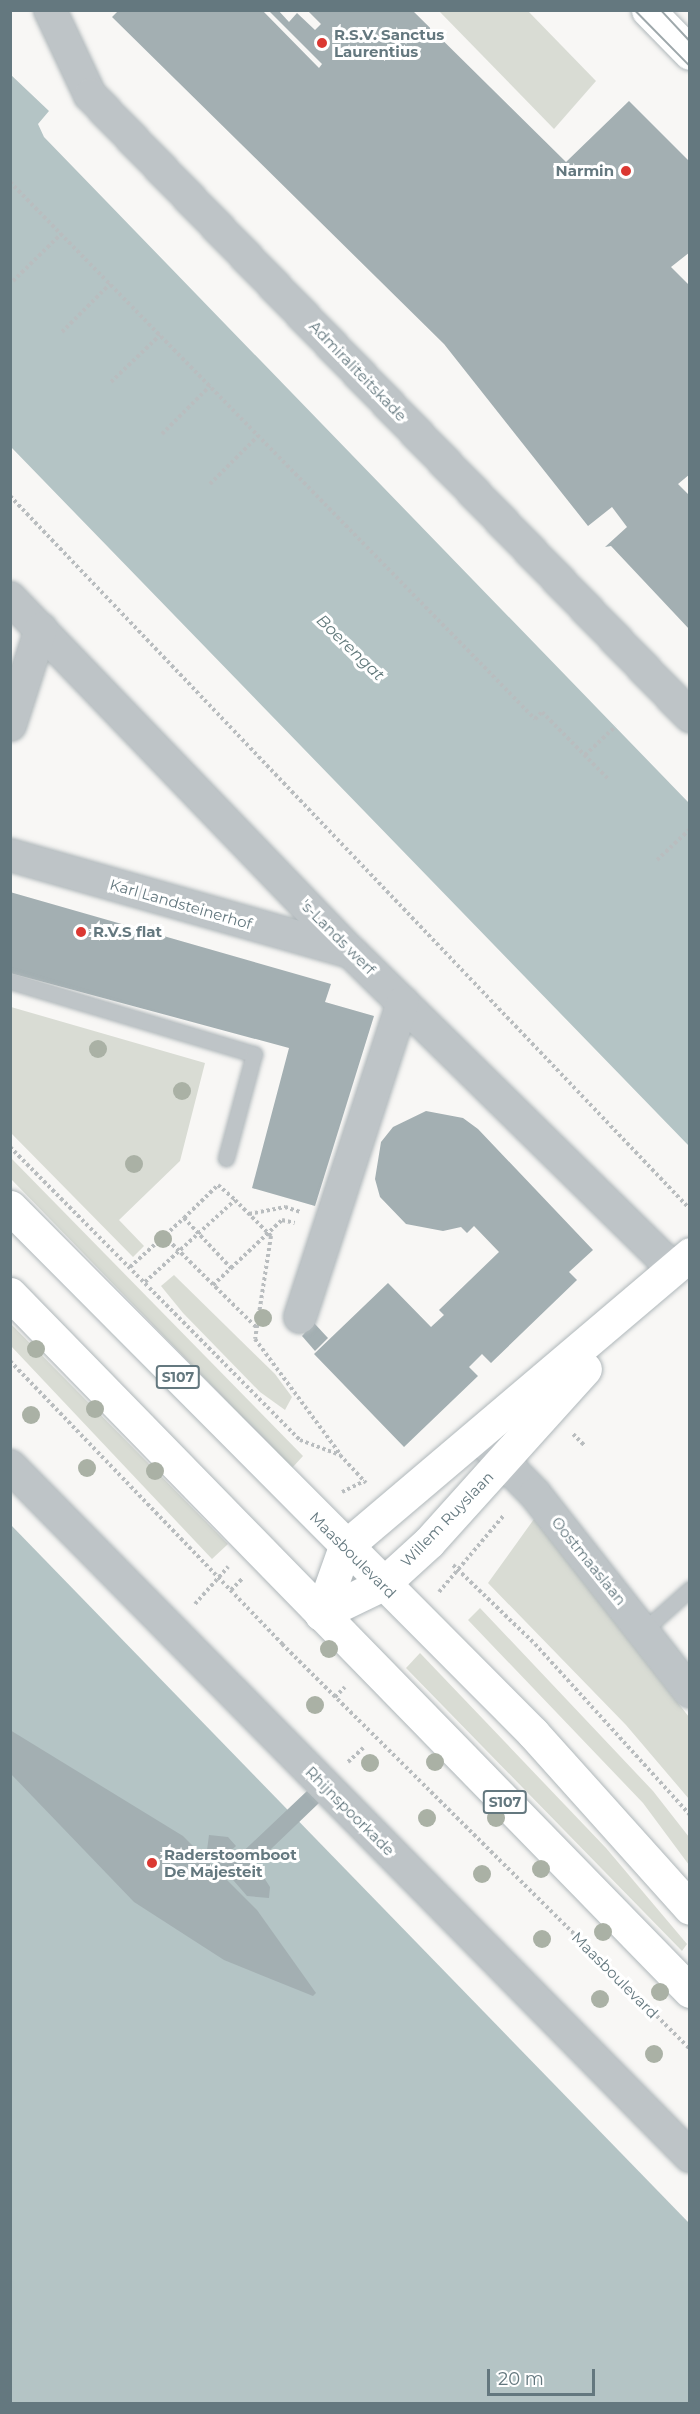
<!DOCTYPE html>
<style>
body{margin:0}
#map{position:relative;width:700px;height:2414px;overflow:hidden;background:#f8f7f5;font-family:Montserrat,sans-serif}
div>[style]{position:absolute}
.green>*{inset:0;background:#d9dcd4}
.water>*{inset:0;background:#b4c4c5}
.building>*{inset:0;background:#a3afb2}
.path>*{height:4px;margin-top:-2px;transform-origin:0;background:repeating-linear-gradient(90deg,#b9bdbf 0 3px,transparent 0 6px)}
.roads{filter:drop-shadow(0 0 2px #afb7ba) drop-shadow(0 0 2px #afb7ba)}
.lane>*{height:15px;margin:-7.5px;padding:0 7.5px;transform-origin:7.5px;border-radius:7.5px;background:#bec4c7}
.street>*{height:32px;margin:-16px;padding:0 16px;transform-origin:16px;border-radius:16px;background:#bec4c7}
.secondary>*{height:33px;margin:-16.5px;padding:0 16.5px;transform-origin:16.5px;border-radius:16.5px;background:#fff}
.primary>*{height:33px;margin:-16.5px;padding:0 16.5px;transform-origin:16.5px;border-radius:16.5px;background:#fff}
.tram>*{height:1.5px;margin:-0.75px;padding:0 0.75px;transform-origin:0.75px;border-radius:0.75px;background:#9ea8ab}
.trees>*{width:18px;height:18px;margin:-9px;border-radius:50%;background:#aab1a5}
.dots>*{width:16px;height:16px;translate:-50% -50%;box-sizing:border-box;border:3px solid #fff;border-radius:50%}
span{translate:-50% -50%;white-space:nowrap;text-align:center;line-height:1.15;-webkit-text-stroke:6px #fff;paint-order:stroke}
.shield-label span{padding:2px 4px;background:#fff;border:2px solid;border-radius:4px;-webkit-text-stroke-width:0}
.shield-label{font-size:14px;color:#64787f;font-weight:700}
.poi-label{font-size:15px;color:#64787f;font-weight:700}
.left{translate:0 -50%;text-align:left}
.right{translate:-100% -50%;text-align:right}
.street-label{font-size:15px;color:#64787f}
.water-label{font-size:16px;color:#5f7779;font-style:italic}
.frame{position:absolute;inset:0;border:12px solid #64787f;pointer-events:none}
.scale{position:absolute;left:487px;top:2369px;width:108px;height:27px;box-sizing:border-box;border:3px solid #64787f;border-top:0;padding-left:8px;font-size:18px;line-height:21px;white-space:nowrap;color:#64787f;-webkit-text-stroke:4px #fff;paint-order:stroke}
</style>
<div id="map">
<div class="green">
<div style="clip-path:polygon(439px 11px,528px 11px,596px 81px,554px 129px)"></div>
<div style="clip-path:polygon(11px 1007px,205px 1063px,180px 1161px,119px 1220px,144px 1246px,133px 1257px,11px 1133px)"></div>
<div style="clip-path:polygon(10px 1157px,303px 1456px,292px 1468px,11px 1179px)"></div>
<div style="clip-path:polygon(174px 1275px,275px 1374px,292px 1397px,285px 1410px,260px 1392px,183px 1313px,161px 1286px)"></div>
<div style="clip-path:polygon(10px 1323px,228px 1544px,212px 1559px,11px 1346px)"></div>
<div style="clip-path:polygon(534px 1519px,689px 1717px,689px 1799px,626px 1725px,488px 1583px)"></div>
<div style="clip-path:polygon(480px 1608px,653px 1791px,689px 1837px,689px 1865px,643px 1803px,468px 1620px)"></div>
<div style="clip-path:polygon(420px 1653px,606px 1848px,687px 1944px,682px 1951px,406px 1668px)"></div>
</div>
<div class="water">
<div style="clip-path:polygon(10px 74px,49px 111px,38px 124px,44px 137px,689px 803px,689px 1146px,11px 447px)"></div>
<div style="clip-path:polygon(10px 1524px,689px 2223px,689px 2403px,11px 2403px)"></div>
</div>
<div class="building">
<div style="clip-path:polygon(119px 10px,262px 10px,319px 68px,322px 64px,268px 10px,278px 10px,289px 22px,297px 13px,315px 30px,321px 24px,307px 10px,412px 10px,566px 162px,629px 101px,690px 162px,690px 252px,671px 267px,690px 286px,690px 474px,678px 484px,690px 496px,690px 630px,611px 546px,605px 547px,627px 527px,612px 507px,588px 526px,444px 344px,112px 17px)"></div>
<div style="clip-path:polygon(10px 892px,331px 984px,325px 1002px,374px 1016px,315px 1206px,252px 1188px,289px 1048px,10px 973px)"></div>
<div style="clip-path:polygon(426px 1111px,463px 1118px,478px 1129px,593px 1250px,569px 1272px,577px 1280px,491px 1363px,482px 1354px,469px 1367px,478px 1376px,404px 1447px,314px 1354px,388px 1283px,431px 1327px,444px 1315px,439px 1310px,499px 1252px,474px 1226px,467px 1233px,461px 1227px,443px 1231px,406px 1224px,380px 1197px,375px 1179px,381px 1142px,393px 1127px)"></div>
<div style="clip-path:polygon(314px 1323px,328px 1338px,315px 1351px,302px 1336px)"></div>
<div style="clip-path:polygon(10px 1730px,183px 1836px,257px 1910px,316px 1993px,313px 1996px,224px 1960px,134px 1902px,10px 1773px)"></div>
<div style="clip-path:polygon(307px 1791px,319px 1803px,245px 1874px,249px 1879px,259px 1870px,270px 1887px,269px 1898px,247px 1896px,207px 1850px,209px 1835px,228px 1837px,236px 1846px,227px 1854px,233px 1861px)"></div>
</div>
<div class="path">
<div style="left:10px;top:182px;width:751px;rotate:45.65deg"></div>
<div style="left:535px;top:719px;width:10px;rotate:-45deg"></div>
<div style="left:542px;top:712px;width:94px;rotate:45.4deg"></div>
<div style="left:13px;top:281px;width:67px;rotate:-44.4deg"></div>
<div style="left:62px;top:332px;width:68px;rotate:-45deg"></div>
<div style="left:111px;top:382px;width:68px;rotate:-43.8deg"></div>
<div style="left:162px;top:434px;width:68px;rotate:-45deg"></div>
<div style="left:210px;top:484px;width:68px;rotate:-45deg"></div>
<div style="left:10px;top:496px;width:985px;rotate:46.36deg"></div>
<div style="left:585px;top:755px;width:42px;rotate:-43.1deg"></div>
<div style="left:657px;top:860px;width:45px;rotate:-43.2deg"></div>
<div style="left:10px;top:1147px;width:412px;rotate:45.3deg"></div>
<div style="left:300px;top:1440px;width:43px;rotate:20.6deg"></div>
<div style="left:340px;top:1455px;width:38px;rotate:47deg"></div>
<div style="left:249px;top:1214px;width:37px;rotate:-11deg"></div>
<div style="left:285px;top:1207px;width:16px;rotate:18deg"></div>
<div style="left:184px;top:1218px;width:47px;rotate:-44.1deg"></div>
<div style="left:218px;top:1185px;width:23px;rotate:41deg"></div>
<div style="left:164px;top:1236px;width:131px;rotate:44.7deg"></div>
<div style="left:130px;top:1267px;width:73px;rotate:-42.2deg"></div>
<div style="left:184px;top:1218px;width:69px;rotate:46.8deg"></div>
<div style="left:231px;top:1268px;width:70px;rotate:-43.3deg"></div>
<div style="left:282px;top:1220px;width:13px;rotate:13deg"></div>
<div style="left:145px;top:1282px;width:122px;rotate:-42.3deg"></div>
<div style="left:235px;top:1200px;width:51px;rotate:45deg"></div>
<div style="left:271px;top:1236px;width:104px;rotate:98.8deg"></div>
<div style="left:255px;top:1339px;width:143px;rotate:53.5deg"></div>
<div style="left:213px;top:1285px;width:25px;rotate:-43deg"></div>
<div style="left:10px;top:1361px;width:393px;rotate:46.1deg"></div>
<div style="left:282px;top:1644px;width:575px;rotate:44.79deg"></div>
<div style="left:573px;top:1434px;width:17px;rotate:45deg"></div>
<div style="left:342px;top:1492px;width:25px;rotate:-26deg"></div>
<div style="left:453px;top:1565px;width:114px;rotate:43.9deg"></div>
<div style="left:535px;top:1644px;width:231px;rotate:47.8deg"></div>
<div style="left:231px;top:1590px;width:16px;rotate:-45deg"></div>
<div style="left:439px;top:1592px;width:101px;rotate:-49.8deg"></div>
<div style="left:195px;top:1604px;width:50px;rotate:-48.3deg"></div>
<div style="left:335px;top:1697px;width:14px;rotate:-45deg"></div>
<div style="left:348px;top:1762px;width:21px;rotate:-43deg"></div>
</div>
<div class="roads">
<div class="lane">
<div style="left:10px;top:981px;width:255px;rotate:16.7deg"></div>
<div style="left:254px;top:1054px;width:108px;rotate:105.1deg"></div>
<div style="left:644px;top:1630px;width:62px;rotate:-41.7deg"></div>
</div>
<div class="street">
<div style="left:50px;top:10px;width:94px;rotate:64.8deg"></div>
<div style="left:90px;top:95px;width:864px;rotate:45.99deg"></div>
<div style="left:10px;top:598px;width:493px;rotate:46.1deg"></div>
<div style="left:352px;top:953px;width:451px;rotate:44.5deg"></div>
<div style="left:10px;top:725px;width:101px;rotate:-72.1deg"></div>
<div style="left:10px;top:855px;width:354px;rotate:15.9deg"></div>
<div style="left:300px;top:1317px;width:331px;rotate:-71.9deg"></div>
<div style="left:480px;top:1438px;width:78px;rotate:45.5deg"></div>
<div style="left:535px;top:1494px;width:251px;rotate:51.9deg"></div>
<div style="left:10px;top:1466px;width:969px;rotate:45.42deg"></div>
</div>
<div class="secondary">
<div style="left:648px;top:10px;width:60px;rotate:45.7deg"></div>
<div style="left:321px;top:1614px;width:71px;rotate:-70.3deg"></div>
<div style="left:345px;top:1547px;width:453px;rotate:-40.3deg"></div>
<div style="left:321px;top:1614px;width:69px;rotate:-25.8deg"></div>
<div style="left:383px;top:1584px;width:62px;rotate:-42.4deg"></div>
<div style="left:429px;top:1542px;width:233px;rotate:-48deg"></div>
</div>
<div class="primary">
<div style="left:10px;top:1207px;width:742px;rotate:45.16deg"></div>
<div style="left:533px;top:1733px;width:235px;rotate:48.1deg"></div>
<div style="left:10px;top:1294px;width:974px;rotate:45.71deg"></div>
</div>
</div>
<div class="tram">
<div style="left:635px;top:10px;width:78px;rotate:45.5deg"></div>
<div style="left:661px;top:10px;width:42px;rotate:46.9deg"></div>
</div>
<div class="trees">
<div style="left:98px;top:1049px"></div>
<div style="left:182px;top:1091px"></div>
<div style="left:134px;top:1164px"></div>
<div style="left:163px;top:1239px"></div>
<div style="left:263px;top:1318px"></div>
<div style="left:36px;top:1349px"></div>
<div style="left:95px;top:1409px"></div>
<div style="left:31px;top:1415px"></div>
<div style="left:87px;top:1468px"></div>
<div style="left:155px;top:1471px"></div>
<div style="left:329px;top:1649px"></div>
<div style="left:315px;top:1705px"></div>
<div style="left:435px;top:1762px"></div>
<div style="left:370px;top:1763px"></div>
<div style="left:427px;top:1818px"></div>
<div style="left:496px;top:1818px"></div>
<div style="left:541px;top:1869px"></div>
<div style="left:482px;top:1874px"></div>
<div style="left:603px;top:1932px"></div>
<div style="left:542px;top:1939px"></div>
<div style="left:660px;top:1992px"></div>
<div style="left:600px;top:1999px"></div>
<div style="left:654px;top:2054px"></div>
</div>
<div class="dots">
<div style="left:322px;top:43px;background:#db3832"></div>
<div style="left:626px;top:171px;background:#db3832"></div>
<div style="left:81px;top:932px;background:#db3832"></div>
<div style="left:152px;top:1863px;background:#db3832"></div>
</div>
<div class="shield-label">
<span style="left:178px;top:1377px">S107</span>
<span style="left:505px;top:1802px">S107</span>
</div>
<div class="poi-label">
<span class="left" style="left:334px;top:43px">R.S.V. Sanctus<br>Laurentius</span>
<span class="right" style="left:614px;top:171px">Narmin</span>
<span class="left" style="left:93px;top:932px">R.V.S flat</span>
<span class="left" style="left:164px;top:1863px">Raderstoomboot<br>De Majesteit</span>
</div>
<div class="street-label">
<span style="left:358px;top:371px;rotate:46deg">Admiraliteitskade</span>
<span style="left:181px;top:904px;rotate:16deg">Karl Landsteinerhof</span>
<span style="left:338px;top:937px;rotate:45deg">'s-Lands werf</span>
<span style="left:447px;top:1519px;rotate:-46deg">Willem Ruyslaan</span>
<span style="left:353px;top:1555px;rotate:45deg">Maasboulevard</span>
<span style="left:589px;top:1561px;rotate:51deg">Oostmaaslaan</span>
<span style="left:350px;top:1811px;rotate:45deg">Rhijnspoorkade</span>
<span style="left:615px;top:1975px;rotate:45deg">Maasboulevard</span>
</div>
<div class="water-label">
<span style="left:350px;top:648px;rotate:44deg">Boerengat</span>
</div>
<div class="frame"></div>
<div class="scale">20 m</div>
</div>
